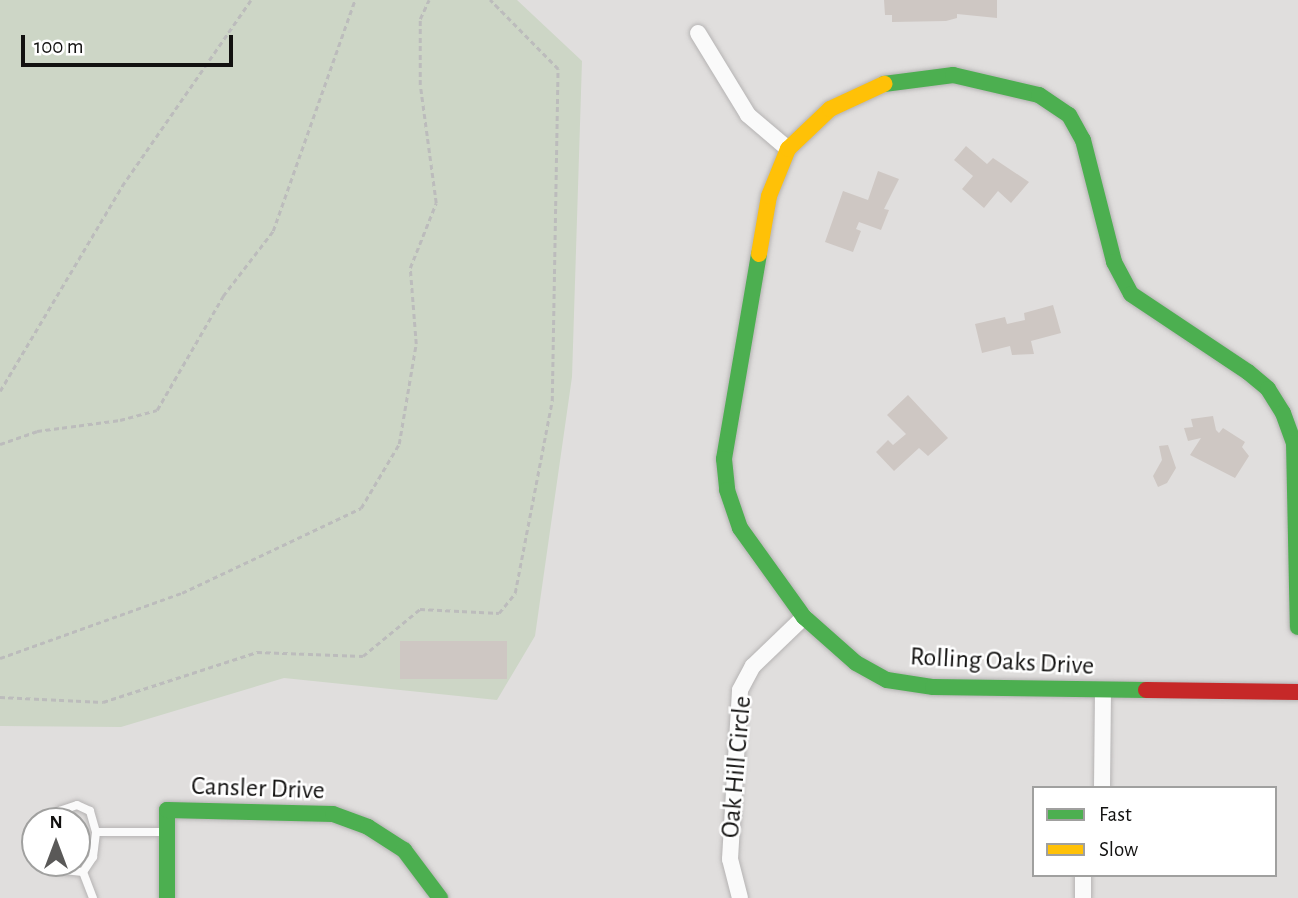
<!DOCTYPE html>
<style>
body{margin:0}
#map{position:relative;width:1298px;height:898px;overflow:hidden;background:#e0dedd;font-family:"Alegreya Sans",sans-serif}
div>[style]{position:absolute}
.green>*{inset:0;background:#cdd6c6}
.building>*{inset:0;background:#cec7c3}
.path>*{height:2.5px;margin-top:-1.25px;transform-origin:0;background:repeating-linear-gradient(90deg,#bcbcbc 0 5px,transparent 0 8.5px)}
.roads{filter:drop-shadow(0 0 2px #b5b3b3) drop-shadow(0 0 2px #b5b3b3)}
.lane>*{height:8px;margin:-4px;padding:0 4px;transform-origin:4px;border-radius:4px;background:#fafafa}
.street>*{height:16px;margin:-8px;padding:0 8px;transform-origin:8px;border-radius:8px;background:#fafafa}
.fast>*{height:16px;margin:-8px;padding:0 8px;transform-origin:8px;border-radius:8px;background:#4caf50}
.slow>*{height:16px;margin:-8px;padding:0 8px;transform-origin:8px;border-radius:8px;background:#ffc107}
.jam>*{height:16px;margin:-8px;padding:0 8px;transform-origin:8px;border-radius:8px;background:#c62828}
span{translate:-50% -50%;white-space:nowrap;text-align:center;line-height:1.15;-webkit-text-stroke:5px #fff;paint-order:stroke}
.street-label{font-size:26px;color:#121110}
.legend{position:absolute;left:1032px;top:786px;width:245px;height:91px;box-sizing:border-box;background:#fff;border:2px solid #a0a09f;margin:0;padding:9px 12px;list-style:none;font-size:21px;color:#121110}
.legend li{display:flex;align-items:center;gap:14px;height:35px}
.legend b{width:35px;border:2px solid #a0a09f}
.north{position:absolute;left:21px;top:807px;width:70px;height:70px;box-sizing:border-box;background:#fff;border:2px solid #a0a09f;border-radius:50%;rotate:0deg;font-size:19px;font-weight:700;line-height:28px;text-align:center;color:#121110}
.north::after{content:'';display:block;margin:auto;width:24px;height:32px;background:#5a5958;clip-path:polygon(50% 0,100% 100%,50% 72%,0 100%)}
.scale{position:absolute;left:21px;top:35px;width:212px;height:32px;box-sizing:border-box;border:4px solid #121110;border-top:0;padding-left:9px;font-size:21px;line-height:24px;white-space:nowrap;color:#121110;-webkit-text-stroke:5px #fff;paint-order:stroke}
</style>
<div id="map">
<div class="green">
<div style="clip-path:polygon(0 0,517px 0,582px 61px,572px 377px,535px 636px,497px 700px,284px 678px,121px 727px,0 726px)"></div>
</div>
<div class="building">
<div style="clip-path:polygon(884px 0,997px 0,997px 18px,957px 14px,957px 18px,946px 21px,892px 22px,892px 15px,885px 15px)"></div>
<div style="clip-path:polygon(966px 146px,987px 164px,993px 158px,1029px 182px,1011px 203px,998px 191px,984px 208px,962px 189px,973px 176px,954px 160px)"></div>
<div style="clip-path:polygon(878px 171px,899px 179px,884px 209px,889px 210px,881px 230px,859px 222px,856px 229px,861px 231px,853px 252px,825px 242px,843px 191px,868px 200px)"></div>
<div style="clip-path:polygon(1053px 305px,1061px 333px,1031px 341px,1034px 354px,1012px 355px,1010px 346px,982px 353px,975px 324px,1005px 317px,1007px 324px,1025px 320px,1024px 313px)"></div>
<div style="clip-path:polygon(908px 395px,948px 438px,928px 456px,919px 448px,894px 471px,876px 452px,888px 440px,893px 445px,906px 434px,887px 415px)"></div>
<div style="clip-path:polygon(1213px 416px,1216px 430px,1219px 433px,1223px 428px,1245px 442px,1242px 447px,1249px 456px,1235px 478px,1190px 455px,1201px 438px,1188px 441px,1184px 428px,1193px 427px,1191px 419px)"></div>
<div style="clip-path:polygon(1168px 445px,1176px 468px,1167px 483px,1158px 487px,1153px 476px,1162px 460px,1159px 446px)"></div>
<div style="clip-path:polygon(400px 641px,507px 641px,507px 679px,400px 679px)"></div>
</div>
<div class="path">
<div style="left:0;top:391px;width:239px;rotate:-59.2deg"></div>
<div style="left:122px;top:186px;width:226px;rotate:-55.3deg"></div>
<div style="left:0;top:444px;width:39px;rotate:-19deg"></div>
<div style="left:37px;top:431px;width:84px;rotate:-7.5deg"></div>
<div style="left:120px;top:420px;width:38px;rotate:-15deg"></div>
<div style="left:157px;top:410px;width:132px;rotate:-59.9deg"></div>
<div style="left:223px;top:296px;width:82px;rotate:-52.4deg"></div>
<div style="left:273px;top:231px;width:245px;rotate:-70.5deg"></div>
<div style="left:0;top:658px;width:193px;rotate:-19.7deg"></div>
<div style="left:182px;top:593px;width:198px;rotate:-25.4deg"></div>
<div style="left:361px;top:508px;width:74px;rotate:-59.3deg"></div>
<div style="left:399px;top:444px;width:101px;rotate:-80.4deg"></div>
<div style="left:416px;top:344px;width:76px;rotate:-94.5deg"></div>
<div style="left:410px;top:268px;width:70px;rotate:-68.2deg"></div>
<div style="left:436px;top:203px;width:119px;rotate:-97.7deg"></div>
<div style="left:420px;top:85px;width:66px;rotate:-90deg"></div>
<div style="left:420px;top:19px;width:21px;rotate:-65deg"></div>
<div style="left:0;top:697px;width:103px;rotate:2.8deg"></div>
<div style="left:103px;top:702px;width:162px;rotate:-18deg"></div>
<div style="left:257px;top:652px;width:106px;rotate:2.2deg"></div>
<div style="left:363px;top:656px;width:74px;rotate:-39.5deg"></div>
<div style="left:420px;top:609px;width:79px;rotate:2.9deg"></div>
<div style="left:499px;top:613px;width:26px;rotate:-51deg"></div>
<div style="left:515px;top:593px;width:196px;rotate:-79.1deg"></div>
<div style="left:552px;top:401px;width:332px;rotate:-89deg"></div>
<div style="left:558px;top:69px;width:97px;rotate:-134.6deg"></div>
</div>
<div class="roads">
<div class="lane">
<div style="left:96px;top:832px;width:71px"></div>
<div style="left:50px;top:863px;width:7px;rotate:56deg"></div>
<div style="left:54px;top:869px;width:29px;rotate:6deg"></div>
<div style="left:83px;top:872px;width:18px;rotate:-56deg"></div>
<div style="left:93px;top:857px;width:25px;rotate:-83deg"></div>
<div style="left:96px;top:832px;width:22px;rotate:-106deg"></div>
<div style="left:90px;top:811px;width:14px;rotate:-155deg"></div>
<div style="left:77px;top:805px;width:18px;rotate:161deg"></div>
<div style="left:60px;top:811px;width:12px;rotate:125deg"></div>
<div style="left:83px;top:872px;width:28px;rotate:69deg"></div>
</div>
<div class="street">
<div style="left:698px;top:33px;width:96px;rotate:58.6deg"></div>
<div style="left:748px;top:115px;width:52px;rotate:40.4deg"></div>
<div style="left:1102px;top:788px;width:96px;rotate:-89.4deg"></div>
<div style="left:1083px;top:875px;width:23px;rotate:90deg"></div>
<div style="left:740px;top:898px;width:40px;rotate:-104.4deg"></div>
<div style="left:730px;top:859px;width:169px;rotate:-86.6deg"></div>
<div style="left:740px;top:690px;width:27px;rotate:-62deg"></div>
<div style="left:753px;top:666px;width:71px;rotate:-43.9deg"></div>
</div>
<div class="fast">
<div style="left:884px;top:84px;width:70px;rotate:-7.4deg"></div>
<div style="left:953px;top:75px;width:88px;rotate:13.1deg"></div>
<div style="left:1039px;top:95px;width:36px;rotate:34deg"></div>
<div style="left:1069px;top:115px;width:29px;rotate:61deg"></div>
<div style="left:1083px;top:140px;width:126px;rotate:75.7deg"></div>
<div style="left:1114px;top:262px;width:36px;rotate:62deg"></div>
<div style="left:1131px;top:294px;width:141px;rotate:33.7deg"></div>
<div style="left:1248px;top:372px;width:26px;rotate:40deg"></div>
<div style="left:1268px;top:389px;width:28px;rotate:58deg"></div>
<div style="left:1283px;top:413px;width:32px;rotate:70deg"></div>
<div style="left:1294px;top:443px;width:184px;rotate:88.8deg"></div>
<div style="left:759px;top:254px;width:208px;rotate:99.7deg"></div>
<div style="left:724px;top:459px;width:31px;rotate:84deg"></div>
<div style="left:727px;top:490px;width:40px;rotate:71.1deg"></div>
<div style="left:740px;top:528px;width:110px;rotate:54.3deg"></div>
<div style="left:804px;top:617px;width:69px;rotate:41.5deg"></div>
<div style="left:856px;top:663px;width:35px;rotate:29deg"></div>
<div style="left:887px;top:680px;width:47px;rotate:8.7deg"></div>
<div style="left:933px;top:687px;width:213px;rotate:0.8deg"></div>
<div style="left:167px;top:898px;width:88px;rotate:-90deg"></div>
<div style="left:167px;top:810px;width:166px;rotate:1.4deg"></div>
<div style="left:333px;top:814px;width:37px;rotate:20deg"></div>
<div style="left:368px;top:827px;width:43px;rotate:32.6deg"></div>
<div style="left:404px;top:850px;width:60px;rotate:53.1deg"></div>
</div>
<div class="slow">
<div style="left:759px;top:254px;width:59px;rotate:-80.2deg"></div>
<div style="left:769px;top:196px;width:51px;rotate:-68deg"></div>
<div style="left:788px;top:149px;width:58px;rotate:-43.6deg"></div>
<div style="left:830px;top:109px;width:60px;rotate:-24.8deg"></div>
</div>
<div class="jam">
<div style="left:1146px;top:690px;width:152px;rotate:0.8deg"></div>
</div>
</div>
<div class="street-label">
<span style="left:1002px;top:662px;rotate:3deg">Rolling Oaks Drive</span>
<span style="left:737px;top:767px;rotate:-85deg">Oak Hill Circle</span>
<span style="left:258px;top:789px;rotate:2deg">Cansler Drive</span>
</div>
<ul class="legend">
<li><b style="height:9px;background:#4caf50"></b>Fast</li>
<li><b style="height:9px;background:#ffc107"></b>Slow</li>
</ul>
<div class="north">N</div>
<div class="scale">100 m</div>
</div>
